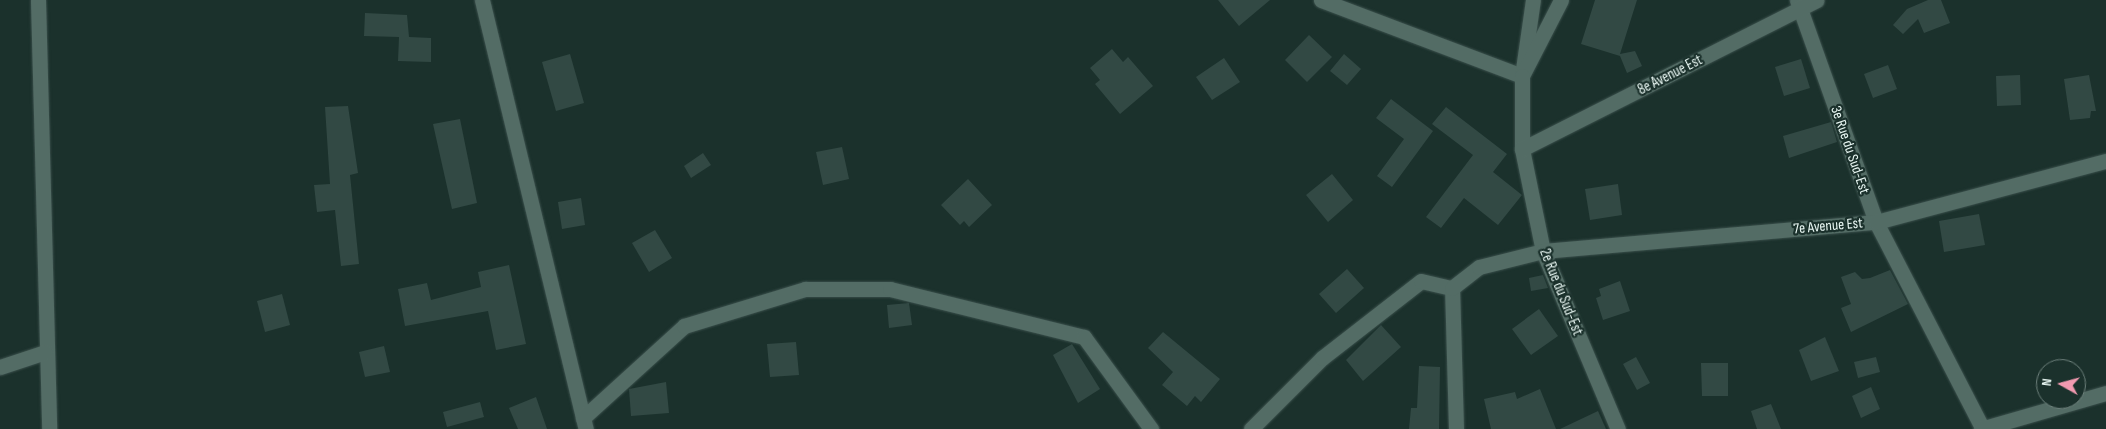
<!DOCTYPE html>
<style>
body{margin:0}
#map{position:relative;width:2106px;height:429px;overflow:hidden;background:#1b312c;font-family:"Sofia Sans Condensed",sans-serif}
div>[style]{position:absolute}
.building>*{inset:0;background:#324944}
.roads{filter:drop-shadow(0 0 1px #3a4f4b) drop-shadow(0 0 1px #3a4f4b)}
.minor>*{height:15px;margin:-7.5px;padding:0 7.5px;transform-origin:7.5px;border-radius:7.5px;background:#536c65}
span{translate:-50% -50%;white-space:nowrap;text-align:center;line-height:1.15;-webkit-text-stroke:4.5px #1b312c;paint-order:stroke}
.street-label{font-size:15px;color:#eaf8f4}
.north{position:absolute;left:2036px;top:359px;width:50px;height:50px;box-sizing:border-box;background:#1b312c;border:1px solid #6e817c;border-radius:50%;rotate:277deg;font-size:14px;font-weight:700;line-height:20px;text-align:center;color:#eaf8f4}
.north::after{content:'';display:block;margin:auto;width:18px;height:22px;background:#f29ab0;clip-path:polygon(50% 0,100% 100%,50% 72%,0 100%)}
</style>
<div id="map">
<div class="building">
<div style="clip-path:polygon(1218px 0,1270px 0,1239px 26px)"></div>
<div style="clip-path:polygon(1595px 0,1637px 0,1620px 54px,1635px 51px,1642px 66px,1627px 73px,1620px 56px,1581px 44px)"></div>
<div style="clip-path:polygon(1928px 0,1941px 0,1950px 23px,1924px 33px,1918px 19px,1903px 34px,1893px 25px,1907px 9px)"></div>
<div style="clip-path:polygon(365px 13px,407px 15px,409px 37px,431px 38px,431px 62px,398px 61px,399px 37px,364px 36px)"></div>
<div style="clip-path:polygon(1309px 35px,1332px 57px,1307px 82px,1285px 60px)"></div>
<div style="clip-path:polygon(1112px 49px,1123px 62px,1128px 57px,1153px 86px,1120px 114px,1095px 84px,1100px 80px,1090px 68px)"></div>
<div style="clip-path:polygon(570px 54px,584px 103px,556px 111px,542px 62px)"></div>
<div style="clip-path:polygon(1344px 54px,1361px 69px,1347px 85px,1330px 71px)"></div>
<div style="clip-path:polygon(1224px 58px,1240px 82px,1212px 100px,1196px 77px)"></div>
<div style="clip-path:polygon(1801px 59px,1810px 88px,1784px 96px,1775px 67px)"></div>
<div style="clip-path:polygon(1888px 65px,1897px 89px,1873px 98px,1864px 74px)"></div>
<div style="clip-path:polygon(2020px 75px,2021px 105px,1997px 106px,1996px 76px)"></div>
<div style="clip-path:polygon(2089px 75px,2096px 111px,2091px 111px,2090px 118px,2070px 120px,2064px 79px)"></div>
<div style="clip-path:polygon(1391px 99px,1433px 131px,1392px 187px,1377px 176px,1404px 139px,1376px 118px)"></div>
<div style="clip-path:polygon(348px 106px,358px 173px,350px 175px,359px 264px,341px 266px,335px 210px,317px 212px,314px 185px,330px 184px,325px 107px)"></div>
<div style="clip-path:polygon(1446px 107px,1507px 154px,1493px 172px,1522px 195px,1498px 225px,1464px 198px,1441px 228px,1426px 217px,1473px 155px,1432px 124px)"></div>
<div style="clip-path:polygon(460px 119px,477px 203px,452px 209px,433px 124px)"></div>
<div style="clip-path:polygon(1831px 122px,1837px 142px,1789px 158px,1783px 136px)"></div>
<div style="clip-path:polygon(842px 147px,849px 179px,823px 185px,816px 152px)"></div>
<div style="clip-path:polygon(703px 153px,711px 165px,691px 178px,684px 166px)"></div>
<div style="clip-path:polygon(1332px 174px,1353px 200px,1328px 222px,1306px 195px)"></div>
<div style="clip-path:polygon(968px 179px,992px 205px,969px 227px,964px 221px,960px 225px,941px 205px)"></div>
<div style="clip-path:polygon(1618px 184px,1622px 215px,1590px 220px,1585px 189px)"></div>
<div style="clip-path:polygon(581px 198px,585px 225px,562px 229px,558px 202px)"></div>
<div style="clip-path:polygon(1979px 214px,1985px 245px,1944px 252px,1939px 221px)"></div>
<div style="clip-path:polygon(655px 230px,672px 258px,649px 272px,632px 243px)"></div>
<div style="clip-path:polygon(509px 265px,526px 344px,496px 350px,488px 311px,405px 326px,398px 289px,427px 283px,431px 300px,481px 287px,478px 272px)"></div>
<div style="clip-path:polygon(1347px 269px,1364px 288px,1336px 313px,1319px 294px)"></div>
<div style="clip-path:polygon(1890px 270px,1908px 304px,1851px 332px,1841px 308px,1851px 304px,1841px 277px,1855px 272px,1862px 279px,1870px 278px)"></div>
<div style="clip-path:polygon(1543px 275px,1548px 288px,1531px 291px,1529px 278px)"></div>
<div style="clip-path:polygon(1620px 281px,1630px 311px,1603px 320px,1596px 298px,1601px 296px,1599px 289px)"></div>
<div style="clip-path:polygon(282px 294px,290px 325px,265px 332px,257px 301px)"></div>
<div style="clip-path:polygon(909px 303px,912px 325px,889px 328px,887px 305px)"></div>
<div style="clip-path:polygon(1539px 309px,1558px 336px,1531px 355px,1512px 329px)"></div>
<div style="clip-path:polygon(1381px 325px,1401px 347px,1363px 381px,1346px 360px)"></div>
<div style="clip-path:polygon(1163px 332px,1220px 379px,1201px 402px,1195px 396px,1187px 406px,1162px 385px,1173px 372px,1148px 348px)"></div>
<div style="clip-path:polygon(1825px 337px,1839px 371px,1811px 381px,1799px 350px)"></div>
<div style="clip-path:polygon(796px 342px,799px 375px,770px 377px,767px 344px)"></div>
<div style="clip-path:polygon(1072px 344px,1100px 389px,1078px 403px,1053px 355px)"></div>
<div style="clip-path:polygon(384px 346px,390px 372px,365px 377px,359px 352px)"></div>
<div style="clip-path:polygon(1636px 357px,1650px 383px,1637px 390px,1623px 364px)"></div>
<div style="clip-path:polygon(1876px 357px,1880px 372px,1858px 378px,1854px 362px)"></div>
<div style="clip-path:polygon(1701px 363px,1728px 363px,1728px 396px,1702px 396px)"></div>
<div style="clip-path:polygon(1419px 366px,1440px 367px,1439px 429px,1409px 429px,1411px 408px,1417px 408px)"></div>
<div style="clip-path:polygon(666px 382px,669px 413px,631px 416px,629px 389px)"></div>
<div style="clip-path:polygon(1871px 387px,1880px 409px,1861px 418px,1852px 396px)"></div>
<div style="clip-path:polygon(1540px 389px,1556px 429px,1491px 429px,1484px 399px,1515px 392px,1517px 399px)"></div>
<div style="clip-path:polygon(536px 397px,547px 429px,518px 429px,509px 408px)"></div>
<div style="clip-path:polygon(480px 402px,484px 417px,447px 427px,443px 412px)"></div>
<div style="clip-path:polygon(1771px 404px,1781px 429px,1757px 429px,1751px 411px)"></div>
<div style="clip-path:polygon(1598px 411px,1606px 429px,1560px 429px)"></div>
</div>
<div class="roads">
<div class="minor">
<div style="left:38px;top:0;width:429px;rotate:88.5deg"></div>
<div style="left:482px;top:0;width:441px;rotate:76.4deg"></div>
<div style="left:1321px;top:0;width:215px;rotate:20.7deg"></div>
<div style="left:1522px;top:76px;width:77px;rotate:-81.8deg"></div>
<div style="left:1561px;top:0;width:85px;rotate:117.2deg"></div>
<div style="left:1522px;top:76px;width:73px;rotate:90deg"></div>
<div style="left:1522px;top:149px;width:104px;rotate:78.4deg"></div>
<div style="left:1543px;top:251px;width:193px;rotate:67.2deg"></div>
<div style="left:1797px;top:0;width:236px;rotate:70.4deg"></div>
<div style="left:1876px;top:222px;width:233px;rotate:62.7deg"></div>
<div style="left:1522px;top:149px;width:330px;rotate:-26.8deg"></div>
<div style="left:0;top:367px;width:47px;rotate:-18.4deg"></div>
<div style="left:583px;top:418px;width:137px;rotate:-42.3deg"></div>
<div style="left:684px;top:326px;width:127px;rotate:-17deg"></div>
<div style="left:805px;top:289px;width:85px"></div>
<div style="left:890px;top:289px;width:200px;rotate:13.9deg"></div>
<div style="left:1084px;top:337px;width:114px;rotate:53.9deg"></div>
<div style="left:1251px;top:429px;width:100px;rotate:-45deg"></div>
<div style="left:1322px;top:358px;width:125px;rotate:-37.9deg"></div>
<div style="left:1421px;top:281px;width:32px;rotate:13deg"></div>
<div style="left:1456px;top:429px;width:141px;rotate:-91.6deg"></div>
<div style="left:1452px;top:288px;width:34px;rotate:-38deg"></div>
<div style="left:1479px;top:267px;width:66px;rotate:-14deg"></div>
<div style="left:1543px;top:251px;width:334px;rotate:-5deg"></div>
<div style="left:1876px;top:222px;width:238px;rotate:-14.9deg"></div>
<div style="left:1981px;top:429px;width:130px;rotate:-16.1deg"></div>
</div>
</div>
<div class="street-label">
<span style="left:1670px;top:75px;rotate:-27deg">8e Avenue Est</span>
<span style="left:1850px;top:150px;rotate:71deg">3e Rue du Sud-Est</span>
<span style="left:1828px;top:226px;rotate:-5deg">7e Avenue Est</span>
<span style="left:1561px;top:292px;rotate:68deg">2e Rue du Sud-Est</span>
</div>
<div class="north">N</div>
</div>
